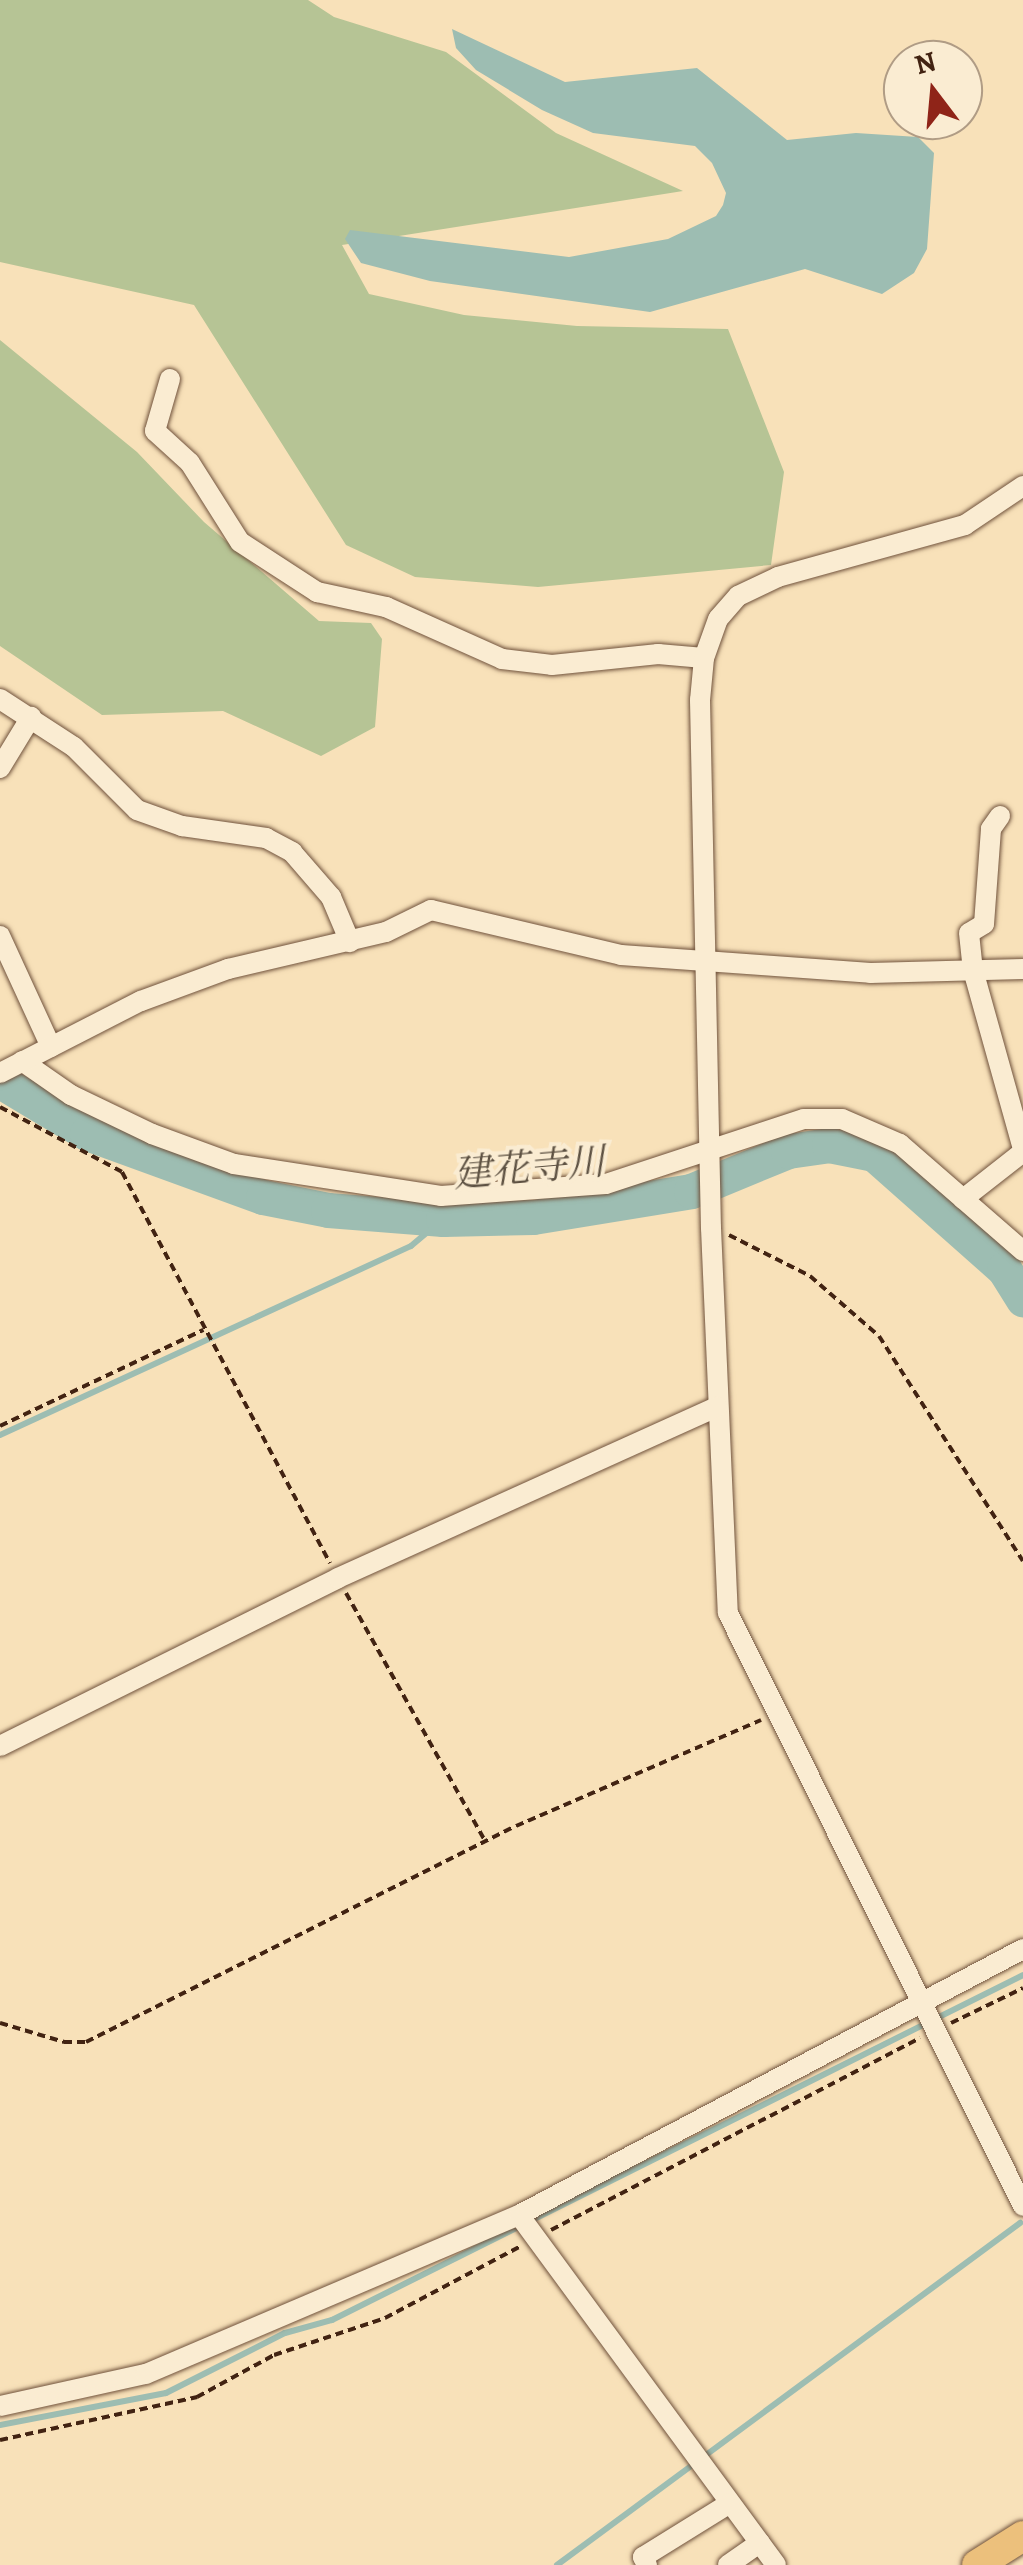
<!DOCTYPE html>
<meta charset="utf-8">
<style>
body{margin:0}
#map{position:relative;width:1023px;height:2565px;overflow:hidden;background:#f8e1b9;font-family:Alegreya,"Noto Serif JP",serif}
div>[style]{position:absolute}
.green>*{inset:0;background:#b6c495}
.water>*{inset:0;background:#9dbdb2}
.stream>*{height:6px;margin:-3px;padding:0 3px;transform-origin:3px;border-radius:3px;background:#9dbdb2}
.river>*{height:35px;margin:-17.5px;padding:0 17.5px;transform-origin:17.5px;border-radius:17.5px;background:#9dbdb2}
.path>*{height:4px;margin-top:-2px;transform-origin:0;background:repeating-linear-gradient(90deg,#422312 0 8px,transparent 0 13px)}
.roads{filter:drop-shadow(0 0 2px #70523c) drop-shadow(0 0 2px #70523c)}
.minor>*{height:20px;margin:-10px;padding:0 10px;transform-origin:10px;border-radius:10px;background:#faecd2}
.highway>*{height:30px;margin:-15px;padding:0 15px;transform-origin:15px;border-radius:15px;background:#ecc07c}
span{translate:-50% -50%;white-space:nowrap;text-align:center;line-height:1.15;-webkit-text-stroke:8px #faecd2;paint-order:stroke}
.water-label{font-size:38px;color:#5d5142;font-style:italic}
.north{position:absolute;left:883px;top:40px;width:100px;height:100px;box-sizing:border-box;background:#faecd2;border:2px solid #b09c85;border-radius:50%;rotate:344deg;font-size:28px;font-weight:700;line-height:40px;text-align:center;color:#422312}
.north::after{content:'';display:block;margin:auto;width:35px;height:45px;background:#8f2418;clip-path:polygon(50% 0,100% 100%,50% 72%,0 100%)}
</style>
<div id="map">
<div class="green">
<div style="clip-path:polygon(0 0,308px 0,334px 17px,446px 52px,556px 133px,683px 191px,342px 245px,369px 294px,464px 315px,577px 326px,728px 329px,784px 472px,771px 565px,538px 587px,415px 577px,346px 545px,194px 305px,0 262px)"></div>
<div style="clip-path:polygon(0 340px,137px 452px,204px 522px,319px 621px,371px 623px,382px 639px,375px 727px,321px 756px,223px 711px,102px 715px,0 646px)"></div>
</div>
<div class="water">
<div style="clip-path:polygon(452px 29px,565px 82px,697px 68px,787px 140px,856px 133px,918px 137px,934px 153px,927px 249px,914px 273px,882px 294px,805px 269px,650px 312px,430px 281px,361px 263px,345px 239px,350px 230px,569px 257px,668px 239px,716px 216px,723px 205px,726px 193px,712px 163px,695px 146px,593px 133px,542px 110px,476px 70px,456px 48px)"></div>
</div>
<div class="stream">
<div style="left:0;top:1435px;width:452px;rotate:-24.7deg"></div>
<div style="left:411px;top:1246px;width:42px;rotate:-40.2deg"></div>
<div style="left:0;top:2425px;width:169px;rotate:-10.9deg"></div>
<div style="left:166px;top:2393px;width:133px;rotate:-26.8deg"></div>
<div style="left:285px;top:2333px;width:49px;rotate:-15.5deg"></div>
<div style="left:332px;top:2320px;width:772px;rotate:-26.53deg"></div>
<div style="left:557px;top:2565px;width:576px;rotate:-36.45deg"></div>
</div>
<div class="river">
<div style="left:0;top:1081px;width:101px;rotate:30.9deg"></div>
<div style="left:87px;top:1133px;width:187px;rotate:20deg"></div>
<div style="left:263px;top:1197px;width:66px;rotate:11.3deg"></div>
<div style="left:328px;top:1210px;width:115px;rotate:4.5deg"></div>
<div style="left:443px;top:1219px;width:90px;rotate:-1.3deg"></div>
<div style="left:533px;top:1217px;width:160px;rotate:-9.3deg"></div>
<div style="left:691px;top:1191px;width:105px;rotate:-22.4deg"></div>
<div style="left:788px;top:1151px;width:41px;rotate:-8.3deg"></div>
<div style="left:829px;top:1145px;width:46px;rotate:11.3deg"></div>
<div style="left:874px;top:1154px;width:174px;rotate:41.5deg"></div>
<div style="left:1004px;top:1269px;width:36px;rotate:58deg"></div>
</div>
<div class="path">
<div style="left:0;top:1107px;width:138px;rotate:28deg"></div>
<div style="left:122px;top:1172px;width:443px;rotate:62deg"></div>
<div style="left:729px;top:1235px;width:91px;rotate:26.8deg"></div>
<div style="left:810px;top:1276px;width:91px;rotate:41deg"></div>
<div style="left:879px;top:1336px;width:267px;rotate:57.4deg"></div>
<div style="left:0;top:1426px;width:225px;rotate:-25.3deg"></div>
<div style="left:346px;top:1593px;width:286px;rotate:60.7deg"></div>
<div style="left:0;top:2023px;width:67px;rotate:16.5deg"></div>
<div style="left:64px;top:2042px;width:22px"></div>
<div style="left:86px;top:2042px;width:481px;rotate:-26.7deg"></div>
<div style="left:516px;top:1826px;width:267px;rotate:-23.4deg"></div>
<div style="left:951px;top:2023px;width:80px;rotate:-25.9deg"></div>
<div style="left:551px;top:2230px;width:416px;rotate:-27.5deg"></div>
<div style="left:0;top:2440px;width:202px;rotate:-12.3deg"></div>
<div style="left:197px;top:2397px;width:88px;rotate:-28.6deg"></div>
<div style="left:274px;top:2355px;width:117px;rotate:-18.4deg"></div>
<div style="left:385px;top:2318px;width:154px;rotate:-27.9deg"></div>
</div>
<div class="roads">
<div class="minor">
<div style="left:170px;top:379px;width:54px;rotate:106.1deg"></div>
<div style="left:155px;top:431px;width:47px;rotate:42.4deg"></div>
<div style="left:190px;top:463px;width:93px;rotate:57.7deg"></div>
<div style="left:240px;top:542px;width:92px;rotate:33deg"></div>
<div style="left:317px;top:592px;width:71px;rotate:12.3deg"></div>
<div style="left:386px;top:607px;width:127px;rotate:24.1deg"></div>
<div style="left:502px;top:659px;width:50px;rotate:6.8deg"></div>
<div style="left:552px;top:665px;width:107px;rotate:-5.9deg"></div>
<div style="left:658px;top:654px;width:46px;rotate:5deg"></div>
<div style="left:1023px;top:486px;width:70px;rotate:146.1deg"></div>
<div style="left:965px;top:525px;width:194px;rotate:164.5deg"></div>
<div style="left:778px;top:577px;width:44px;rotate:154.6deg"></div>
<div style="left:738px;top:596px;width:30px;rotate:131deg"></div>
<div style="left:718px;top:619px;width:41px;rotate:109.7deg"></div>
<div style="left:704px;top:658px;width:42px;rotate:95.4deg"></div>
<div style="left:700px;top:700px;width:528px;rotate:88.81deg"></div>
<div style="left:711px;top:1228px;width:385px;rotate:87.5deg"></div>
<div style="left:728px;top:1613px;width:662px;rotate:63.55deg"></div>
<div style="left:0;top:699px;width:88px;rotate:33deg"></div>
<div style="left:74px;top:747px;width:89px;rotate:45deg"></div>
<div style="left:137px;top:810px;width:48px;rotate:19.6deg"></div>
<div style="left:182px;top:826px;width:85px;rotate:8.1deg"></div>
<div style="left:266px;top:838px;width:30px;rotate:28deg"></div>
<div style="left:292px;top:852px;width:60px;rotate:49.1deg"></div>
<div style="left:331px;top:897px;width:49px;rotate:67.1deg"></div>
<div style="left:0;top:768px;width:60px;rotate:-58.7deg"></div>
<div style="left:1000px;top:816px;width:16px;rotate:125deg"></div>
<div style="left:991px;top:829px;width:95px;rotate:94.2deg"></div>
<div style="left:984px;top:924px;width:17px;rotate:149deg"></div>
<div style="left:969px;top:933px;width:37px;rotate:84deg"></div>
<div style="left:973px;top:970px;width:186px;rotate:74.4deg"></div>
<div style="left:0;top:936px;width:122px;rotate:65.3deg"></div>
<div style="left:22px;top:1061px;width:60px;rotate:34.8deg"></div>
<div style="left:71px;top:1095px;width:90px;rotate:25.7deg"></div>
<div style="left:152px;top:1134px;width:87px;rotate:20.1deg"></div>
<div style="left:234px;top:1164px;width:209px;rotate:8.8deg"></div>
<div style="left:441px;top:1196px;width:165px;rotate:-4.2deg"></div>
<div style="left:606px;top:1184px;width:208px;rotate:-18.2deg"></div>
<div style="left:804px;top:1119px;width:38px"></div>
<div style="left:842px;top:1119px;width:63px;rotate:23.3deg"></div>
<div style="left:900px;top:1144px;width:163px;rotate:41deg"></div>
<div style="left:0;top:1073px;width:158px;rotate:-27.1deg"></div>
<div style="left:141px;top:1001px;width:93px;rotate:-20.2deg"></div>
<div style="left:228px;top:969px;width:162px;rotate:-13.2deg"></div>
<div style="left:386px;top:932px;width:50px;rotate:-26.1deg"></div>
<div style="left:431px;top:910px;width:195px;rotate:13.3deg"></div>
<div style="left:621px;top:955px;width:250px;rotate:4.1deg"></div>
<div style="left:870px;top:973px;width:153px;rotate:-1.5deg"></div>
<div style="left:963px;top:1199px;width:76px;rotate:-38.1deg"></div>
<div style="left:0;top:1746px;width:377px;rotate:-26.4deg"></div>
<div style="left:338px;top:1578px;width:416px;rotate:-24.3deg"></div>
<div style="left:519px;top:2215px;width:434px;rotate:53.7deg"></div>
<div style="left:0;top:2406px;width:149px;rotate:-12.4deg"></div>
<div style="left:146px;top:2374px;width:405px;rotate:-23.1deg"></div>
<div style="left:519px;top:2215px;width:570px;rotate:-27.82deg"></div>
<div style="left:647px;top:2565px;width:9px;rotate:-117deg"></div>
<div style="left:643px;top:2557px;width:102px;rotate:-31.8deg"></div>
<div style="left:728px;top:2565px;width:39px;rotate:-35deg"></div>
</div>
<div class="highway">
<div style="left:977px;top:2565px;width:54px;rotate:-32.2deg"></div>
</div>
</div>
<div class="water-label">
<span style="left:529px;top:1168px;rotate:-5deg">建花寺川</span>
</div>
<div class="north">N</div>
</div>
